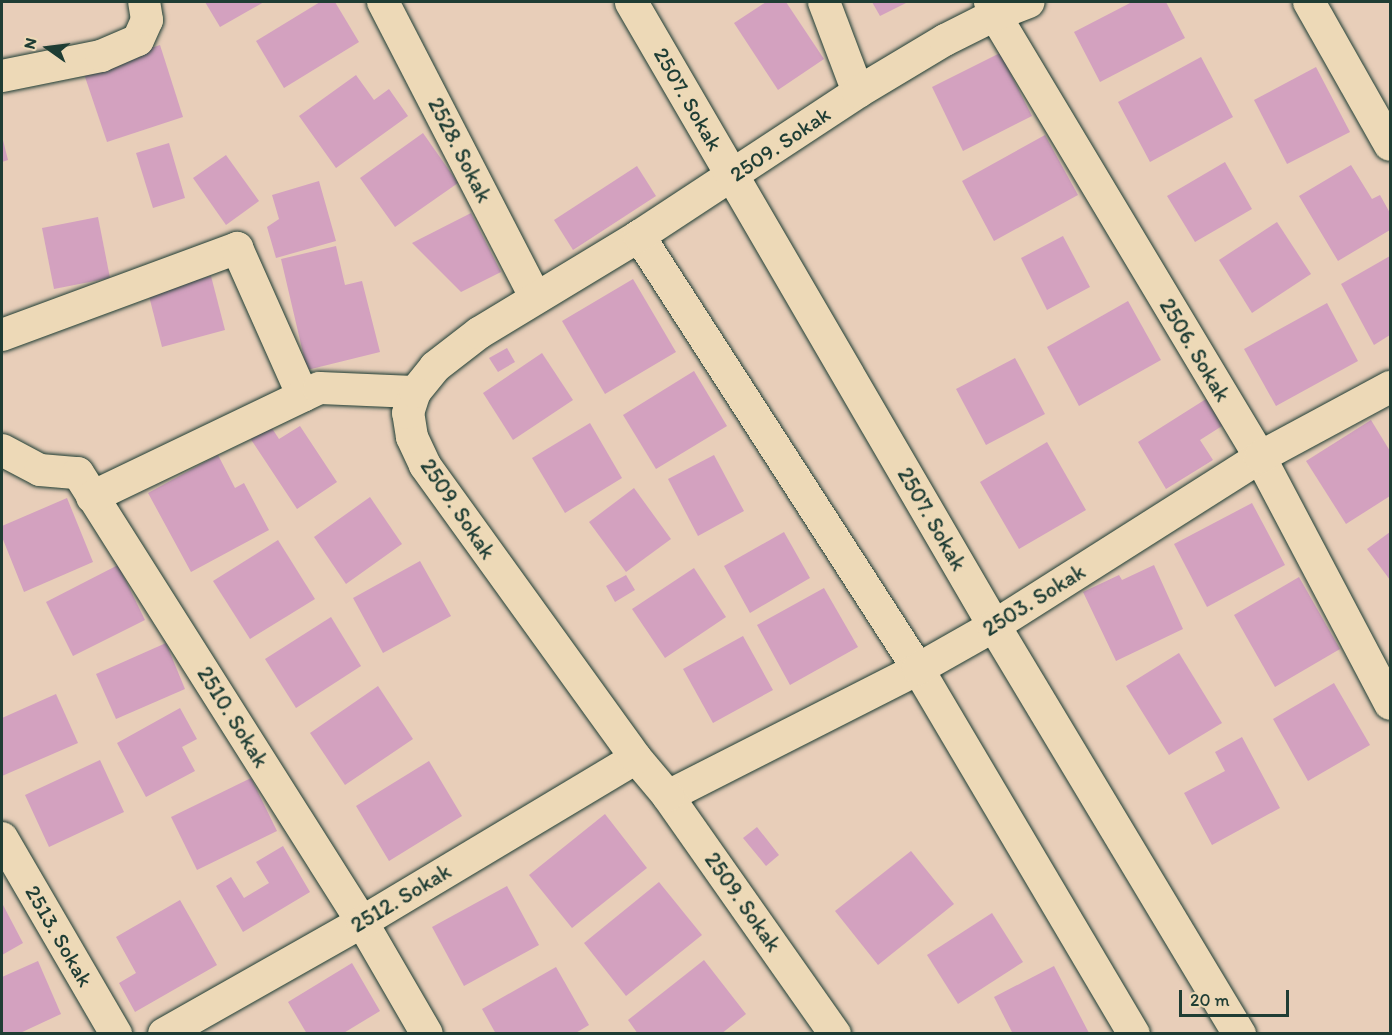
<!DOCTYPE html>
<style>
body{margin:0}
#map{position:relative;width:1392px;height:1035px;overflow:hidden;background:#e8ceb9;font-family:Itim,sans-serif}
div>[style]{position:absolute}
.building>*{inset:0;background:#d3a1bf}
.roads{filter:drop-shadow(0 0 2px #1f3d34) drop-shadow(0 0 2px #1f3d34)}
.street>*{height:32px;margin:-16px;padding:0 16px;transform-origin:16px;border-radius:16px;background:#edd9b7}
.secondary>*{height:33px;margin:-16.5px;padding:0 16.5px;transform-origin:16.5px;border-radius:16.5px;background:#edd9b7}
span{translate:-50% -50%;white-space:nowrap;text-align:center;line-height:1.15;-webkit-text-stroke:6px #edd9b7;paint-order:stroke}
.street-label{font-size:22px;color:#1f3d34}
.frame{position:absolute;inset:0;border:3px solid #1f3d34;pointer-events:none}
.north{position:absolute;left:18px;top:18px;width:60px;height:60px;-webkit-text-stroke:4px #edd9b7;paint-order:stroke;rotate:284deg;font-size:16px;font-weight:700;line-height:24px;text-align:center;color:#1f3d34}
.north::after{content:'';display:block;margin:auto;width:21px;height:27px;background:#1f3d34;clip-path:polygon(50% 0,100% 100%,50% 72%,0 100%)}
.scale{position:absolute;left:1179px;top:990px;width:110px;height:27px;box-sizing:border-box;border:3px solid #1f3d34;border-top:0;padding-left:8px;font-size:18px;line-height:21px;white-space:nowrap;color:#1f3d34;-webkit-text-stroke:4px #edd9b7;paint-order:stroke}
</style>
<div id="map">
<div class="building">
<div style="clip-path:polygon(205px 2px,264px 2px,220px 27px)"></div>
<div style="clip-path:polygon(320px 2px,335px 2px,359px 42px,284px 88px,256px 41px)"></div>
<div style="clip-path:polygon(766px 2px,786px 2px,824px 59px,778px 90px,734px 23px)"></div>
<div style="clip-path:polygon(872px 2px,908px 2px,880px 16px)"></div>
<div style="clip-path:polygon(1132px 2px,1166px 2px,1185px 38px,1100px 82px,1074px 32px)"></div>
<div style="clip-path:polygon(160px 45px,183px 117px,107px 142px,83px 71px)"></div>
<div style="clip-path:polygon(1000px 53px,1032px 116px,963px 151px,932px 87px)"></div>
<div style="clip-path:polygon(1201px 57px,1233px 117px,1150px 162px,1118px 102px)"></div>
<div style="clip-path:polygon(1316px 67px,1350px 132px,1287px 164px,1254px 100px)"></div>
<div style="clip-path:polygon(356px 75px,374px 100px,389px 89px,408px 116px,336px 168px,299px 116px)"></div>
<div style="clip-path:polygon(423px 133px,458px 183px,395px 227px,360px 178px)"></div>
<div style="clip-path:polygon(1045px 135px,1078px 195px,994px 241px,962px 181px)"></div>
<div style="clip-path:polygon(2px 136px,8px 160px,2px 162px)"></div>
<div style="clip-path:polygon(169px 143px,185px 198px,153px 208px,136px 153px)"></div>
<div style="clip-path:polygon(226px 155px,259px 201px,226px 225px,193px 178px)"></div>
<div style="clip-path:polygon(1225px 162px,1252px 209px,1195px 242px,1167px 196px)"></div>
<div style="clip-path:polygon(1351px 165px,1372px 199px,1380px 195px,1390px 213px,1390px 230px,1338px 261px,1299px 196px)"></div>
<div style="clip-path:polygon(637px 166px,656px 196px,573px 250px,554px 220px)"></div>
<div style="clip-path:polygon(319px 181px,336px 241px,276px 258px,267px 227px,279px 219px,272px 195px)"></div>
<div style="clip-path:polygon(471px 213px,501px 272px,461px 292px,412px 243px)"></div>
<div style="clip-path:polygon(98px 217px,110px 278px,54px 289px,42px 228px)"></div>
<div style="clip-path:polygon(1277px 222px,1311px 274px,1252px 313px,1219px 260px)"></div>
<div style="clip-path:polygon(1063px 236px,1090px 287px,1047px 310px,1021px 258px)"></div>
<div style="clip-path:polygon(336px 246px,345px 285px,362px 281px,380px 352px,307px 370px,281px 259px)"></div>
<div style="clip-path:polygon(1390px 256px,1390px 335px,1374px 345px,1341px 284px)"></div>
<div style="clip-path:polygon(211px 276px,225px 330px,162px 347px,148px 292px)"></div>
<div style="clip-path:polygon(633px 279px,676px 352px,605px 394px,562px 321px)"></div>
<div style="clip-path:polygon(1128px 301px,1161px 360px,1079px 406px,1047px 347px)"></div>
<div style="clip-path:polygon(1327px 303px,1358px 361px,1276px 406px,1244px 349px)"></div>
<div style="clip-path:polygon(507px 348px,515px 362px,498px 372px,489px 358px)"></div>
<div style="clip-path:polygon(542px 353px,573px 400px,513px 440px,483px 393px)"></div>
<div style="clip-path:polygon(1015px 358px,1045px 414px,986px 445px,956px 389px)"></div>
<div style="clip-path:polygon(694px 371px,727px 426px,656px 469px,623px 415px)"></div>
<div style="clip-path:polygon(1206px 399px,1222px 426px,1200px 440px,1213px 460px,1166px 489px,1138px 442px)"></div>
<div style="clip-path:polygon(266px 419px,279px 439px,300px 426px,337px 482px,297px 509px,246px 432px)"></div>
<div style="clip-path:polygon(1371px 420px,1390px 451px,1390px 496px,1346px 524px,1306px 461px)"></div>
<div style="clip-path:polygon(590px 423px,622px 478px,565px 513px,532px 458px)"></div>
<div style="clip-path:polygon(1047px 442px,1086px 510px,1019px 549px,980px 482px)"></div>
<div style="clip-path:polygon(218px 455px,235px 488px,244px 483px,269px 530px,191px 572px,148px 493px)"></div>
<div style="clip-path:polygon(714px 455px,744px 511px,698px 536px,668px 479px)"></div>
<div style="clip-path:polygon(634px 488px,671px 539px,626px 572px,589px 522px)"></div>
<div style="clip-path:polygon(370px 497px,402px 544px,346px 584px,314px 537px)"></div>
<div style="clip-path:polygon(67px 498px,93px 562px,24px 592px,2px 537px,2px 526px)"></div>
<div style="clip-path:polygon(1252px 503px,1285px 565px,1207px 607px,1174px 544px)"></div>
<div style="clip-path:polygon(784px 532px,810px 578px,750px 613px,724px 566px)"></div>
<div style="clip-path:polygon(1390px 532px,1390px 580px,1367px 549px)"></div>
<div style="clip-path:polygon(278px 540px,315px 599px,250px 639px,213px 581px)"></div>
<div style="clip-path:polygon(420px 561px,451px 616px,383px 653px,353px 598px)"></div>
<div style="clip-path:polygon(118px 565px,145px 620px,73px 656px,46px 602px)"></div>
<div style="clip-path:polygon(1154px 565px,1183px 629px,1116px 661px,1083px 592px,1119px 575px,1122px 580px)"></div>
<div style="clip-path:polygon(694px 568px,726px 617px,665px 658px,632px 609px)"></div>
<div style="clip-path:polygon(626px 575px,635px 590px,615px 602px,606px 586px)"></div>
<div style="clip-path:polygon(1299px 577px,1340px 649px,1275px 687px,1234px 615px)"></div>
<div style="clip-path:polygon(824px 588px,858px 647px,790px 685px,757px 625px)"></div>
<div style="clip-path:polygon(331px 617px,361px 666px,296px 708px,265px 659px)"></div>
<div style="clip-path:polygon(743px 636px,773px 690px,713px 723px,683px 669px)"></div>
<div style="clip-path:polygon(166px 643px,185px 689px,116px 719px,96px 674px)"></div>
<div style="clip-path:polygon(1179px 653px,1222px 723px,1169px 755px,1126px 686px)"></div>
<div style="clip-path:polygon(1334px 683px,1370px 745px,1308px 781px,1273px 719px)"></div>
<div style="clip-path:polygon(378px 686px,413px 739px,345px 785px,310px 733px)"></div>
<div style="clip-path:polygon(56px 694px,78px 743px,2px 776px,2px 718px)"></div>
<div style="clip-path:polygon(180px 708px,197px 739px,182px 747px,195px 771px,146px 797px,117px 743px)"></div>
<div style="clip-path:polygon(1242px 737px,1280px 808px,1212px 845px,1184px 793px,1225px 771px,1215px 752px)"></div>
<div style="clip-path:polygon(100px 760px,124px 812px,49px 847px,25px 795px)"></div>
<div style="clip-path:polygon(429px 761px,462px 816px,389px 861px,356px 806px)"></div>
<div style="clip-path:polygon(251px 778px,277px 831px,197px 870px,171px 817px)"></div>
<div style="clip-path:polygon(605px 814px,647px 868px,572px 928px,529px 875px)"></div>
<div style="clip-path:polygon(757px 827px,779px 855px,766px 866px,743px 838px)"></div>
<div style="clip-path:polygon(283px 846px,310px 892px,243px 932px,216px 886px,231px 877px,244px 898px,269px 883px,256px 862px)"></div>
<div style="clip-path:polygon(911px 851px,954px 904px,878px 965px,835px 911px)"></div>
<div style="clip-path:polygon(659px 882px,702px 935px,626px 996px,584px 943px)"></div>
<div style="clip-path:polygon(507px 886px,539px 945px,464px 986px,432px 927px)"></div>
<div style="clip-path:polygon(180px 900px,217px 965px,135px 1012px,119px 983px,136px 973px,116px 937px)"></div>
<div style="clip-path:polygon(2px 903px,23px 943px,2px 955px)"></div>
<div style="clip-path:polygon(992px 913px,1023px 962px,958px 1004px,927px 955px)"></div>
<div style="clip-path:polygon(704px 960px,746px 1014px,721px 1034px,638px 1034px,628px 1020px)"></div>
<div style="clip-path:polygon(38px 961px,61px 1014px,18px 1034px,2px 1034px,2px 977px)"></div>
<div style="clip-path:polygon(352px 963px,380px 1011px,342px 1034px,307px 1034px,288px 1002px)"></div>
<div style="clip-path:polygon(1054px 966px,1089px 1033px,1013px 1034px,994px 997px)"></div>
<div style="clip-path:polygon(556px 967px,589px 1025px,574px 1034px,496px 1034px,482px 1009px)"></div>
</div>
<div class="roads">
<div class="street">
<div style="left:383px;top:2px;width:333px;rotate:62.7deg"></div>
<div style="left:824px;top:2px;width:96px;rotate:69.3deg"></div>
<div style="left:990px;top:2px;width:14px;rotate:69deg"></div>
<div style="left:995px;top:15px;width:515px;rotate:59.06deg"></div>
<div style="left:1260px;top:457px;width:279px;rotate:62.2deg"></div>
<div style="left:1309px;top:2px;width:164px;rotate:60.5deg"></div>
<div style="left:2px;top:76px;width:101px;rotate:-11.4deg"></div>
<div style="left:101px;top:56px;width:40px;rotate:-23.4deg"></div>
<div style="left:138px;top:40px;width:22px;rotate:-66deg"></div>
<div style="left:147px;top:20px;width:18px;rotate:-99deg"></div>
<div style="left:639px;top:236px;width:515px;rotate:57.2deg"></div>
<div style="left:918px;top:669px;width:424px;rotate:59.4deg"></div>
<div style="left:2px;top:335px;width:251px;rotate:-20.3deg"></div>
<div style="left:237px;top:248px;width:162px;rotate:66deg"></div>
<div style="left:2px;top:450px;width:43px;rotate:27.8deg"></div>
<div style="left:40px;top:470px;width:38px;rotate:5deg"></div>
<div style="left:78px;top:473px;width:531px;rotate:57.69deg"></div>
<div style="left:362px;top:922px;width:129px;rotate:59.9deg"></div>
<div style="left:92px;top:497px;width:252px;rotate:-25.6deg"></div>
<div style="left:319px;top:388px;width:96px;rotate:2.4deg"></div>
<div style="left:668px;top:796px;width:280px;rotate:-26.9deg"></div>
<div style="left:918px;top:669px;width:87px;rotate:-29.5deg"></div>
<div style="left:994px;top:626px;width:315px;rotate:-32.4deg"></div>
<div style="left:1260px;top:457px;width:148px;rotate:-28.3deg"></div>
<div style="left:2px;top:838px;width:227px;rotate:59.8deg"></div>
<div style="left:164px;top:1034px;width:227px;rotate:-29.5deg"></div>
<div style="left:362px;top:922px;width:319px;rotate:-30.9deg"></div>
<div style="left:835px;top:1034px;width:291px;rotate:-125.1deg"></div>
<div style="left:668px;top:796px;width:50px;rotate:-130.1deg"></div>
<div style="left:636px;top:758px;width:361px;rotate:-125.8deg"></div>
<div style="left:425px;top:465px;width:31px;rotate:-115deg"></div>
<div style="left:412px;top:437px;width:24px;rotate:-99deg"></div>
<div style="left:408px;top:413px;width:22px;rotate:-72deg"></div>
<div style="left:415px;top:392px;width:32px;rotate:-51deg"></div>
<div style="left:435px;top:367px;width:56px;rotate:-37.7deg"></div>
<div style="left:479px;top:333px;width:187px;rotate:-31.2deg"></div>
<div style="left:639px;top:236px;width:262px;rotate:-33.3deg"></div>
<div style="left:858px;top:92px;width:101px;rotate:-30.9deg"></div>
<div style="left:945px;top:40px;width:56px;rotate:-26.6deg"></div>
<div style="left:995px;top:15px;width:36px;rotate:-21deg"></div>
</div>
<div class="secondary">
<div style="left:631px;top:2px;width:722px;rotate:59.81deg"></div>
<div style="left:994px;top:626px;width:476px;rotate:59deg"></div>
</div>
</div>
<div class="street-label">
<span style="left:688px;top:99px;rotate:60deg">2507. Sokak</span>
<span style="left:780px;top:144px;rotate:-34deg">2509. Sokak</span>
<span style="left:460px;top:150px;rotate:63deg">2528. Sokak</span>
<span style="left:1195px;top:350px;rotate:59deg">2506. Sokak</span>
<span style="left:458px;top:509px;rotate:56deg">2509. Sokak</span>
<span style="left:932px;top:519px;rotate:60deg">2507. Sokak</span>
<span style="left:1034px;top:600px;rotate:-32deg">2503. Sokak</span>
<span style="left:233px;top:717px;rotate:58deg">2510. Sokak</span>
<span style="left:401px;top:898px;rotate:-31deg">2512. Sokak</span>
<span style="left:743px;top:902px;rotate:55deg">2509. Sokak</span>
<span style="left:59px;top:936px;rotate:60deg">2513. Sokak</span>
</div>
<div class="frame"></div>
<div class="north">N</div>
<div class="scale">20 m</div>
</div>
